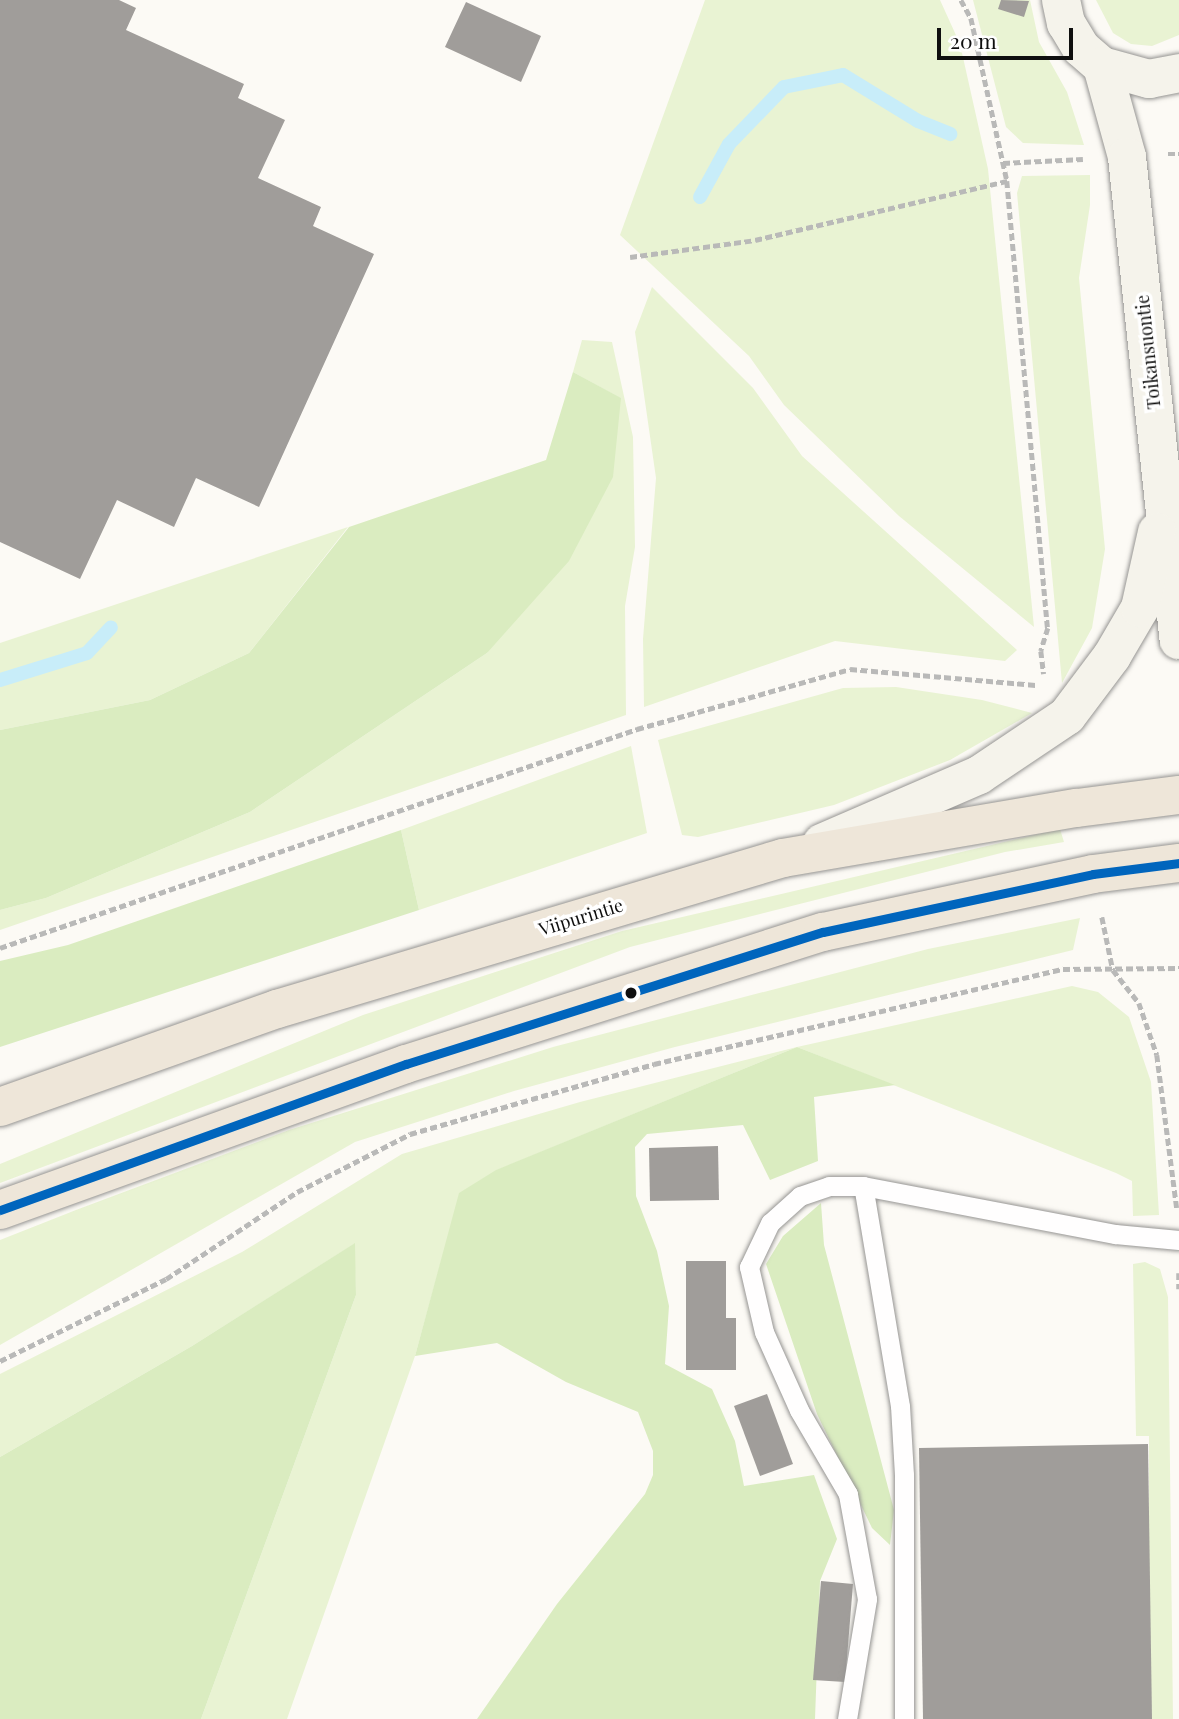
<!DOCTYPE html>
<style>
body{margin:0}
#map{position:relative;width:1179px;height:1719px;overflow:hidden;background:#fcfaf5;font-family:"Playfair Display",serif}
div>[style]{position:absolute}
.green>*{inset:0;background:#e9f3d3}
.forest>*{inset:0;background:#daecc0}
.stream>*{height:14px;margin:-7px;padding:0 7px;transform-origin:7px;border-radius:7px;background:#c8edf9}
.building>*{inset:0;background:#a09d9a}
.path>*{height:4.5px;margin-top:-2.25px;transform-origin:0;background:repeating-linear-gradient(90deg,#b9b9b8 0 7px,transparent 0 10.5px)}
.roads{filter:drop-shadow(0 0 2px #969593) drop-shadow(0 0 2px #969593)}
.lane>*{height:19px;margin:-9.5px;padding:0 9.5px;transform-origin:9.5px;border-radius:9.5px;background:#fffefe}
.secondary>*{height:38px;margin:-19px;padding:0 19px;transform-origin:19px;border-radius:19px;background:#f5f3eb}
.primary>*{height:38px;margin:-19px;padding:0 19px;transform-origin:19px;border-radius:19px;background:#eee6d9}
.bus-1>*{height:9px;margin:-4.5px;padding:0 4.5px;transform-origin:4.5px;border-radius:4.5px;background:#0065bd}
.dots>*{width:19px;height:19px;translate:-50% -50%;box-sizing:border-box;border:4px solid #fff;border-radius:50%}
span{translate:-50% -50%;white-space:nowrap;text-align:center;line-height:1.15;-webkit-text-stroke:7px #fff;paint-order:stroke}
.street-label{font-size:18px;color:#0f0f0f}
.scale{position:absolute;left:937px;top:28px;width:136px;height:32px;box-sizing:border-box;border:4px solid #0f0f0f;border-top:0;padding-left:9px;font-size:21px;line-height:24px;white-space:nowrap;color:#0f0f0f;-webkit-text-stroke:5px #fff;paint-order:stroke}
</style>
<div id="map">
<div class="green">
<div style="clip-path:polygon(705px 0,940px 0,960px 44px,988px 169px,1034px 627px,899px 516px,784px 405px,749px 356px,620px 235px)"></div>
<div style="clip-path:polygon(973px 0,1030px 0,1039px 42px,1067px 92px,1084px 145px,1023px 143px,1006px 127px)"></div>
<div style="clip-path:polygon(1096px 0,1179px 0,1179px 35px,1152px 46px,1131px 44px,1113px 33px)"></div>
<div style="clip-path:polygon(1090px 175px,1090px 205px,1079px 278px,1105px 549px,1092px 628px,1062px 683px,1017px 193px,1022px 176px)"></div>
<div style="clip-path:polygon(652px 287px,753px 388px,802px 456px,1017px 650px,1005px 661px,835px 641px,644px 707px,643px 639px,656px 478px,635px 332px)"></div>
<div style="clip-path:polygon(582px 340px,612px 342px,633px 437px,635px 547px,625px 606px,626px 715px,0 930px,0 910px,46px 898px,250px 812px,487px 653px,620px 398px,573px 372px)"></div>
<div style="clip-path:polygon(348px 527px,249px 653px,150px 700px,0 730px,0 643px)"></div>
<div style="clip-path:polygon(896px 687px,982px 700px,1032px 713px,950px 760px,834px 805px,698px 837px,682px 835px,658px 740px,843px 688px)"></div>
<div style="clip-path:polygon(631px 746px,647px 833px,419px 910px,401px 830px)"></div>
<div style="clip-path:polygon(1060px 829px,1064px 842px,1005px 852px,630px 947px,0 1183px,0 1164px,363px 1015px,622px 931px)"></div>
<div style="clip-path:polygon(1080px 918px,1073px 950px,675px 1047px,514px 1091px,355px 1142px,0 1345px,0 1240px,76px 1210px,289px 1130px,553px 1047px,928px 949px)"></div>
<div style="clip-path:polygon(1072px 986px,1098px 992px,1129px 1017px,1151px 1082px,1159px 1215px,1133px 1216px,1132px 1181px,1116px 1173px,797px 1047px,497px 1170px,460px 1193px,415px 1356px,287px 1719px,201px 1719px,356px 1295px,354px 1244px,192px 1346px,0 1457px,0 1374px,242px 1252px,402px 1154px,580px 1102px,797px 1047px)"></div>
<div style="clip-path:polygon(1145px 1262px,1160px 1269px,1168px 1297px,1173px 1719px,1149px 1719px,1149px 1436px,1136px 1436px,1133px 1264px)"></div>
</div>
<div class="forest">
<div style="clip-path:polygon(573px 372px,621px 398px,613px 477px,569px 561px,487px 653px,250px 812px,46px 898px,0 910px,0 730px,150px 700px,249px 653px,349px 527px,546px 460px)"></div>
<div style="clip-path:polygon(401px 830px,419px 910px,0 1047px,0 961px,68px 945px)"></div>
<div style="clip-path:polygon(797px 1047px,895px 1085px,814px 1097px,818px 1161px,770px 1180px,743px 1125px,647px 1134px,635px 1147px,636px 1196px,657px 1251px,669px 1306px,665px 1364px,712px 1389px,735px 1441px,744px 1486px,814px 1475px,837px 1539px,820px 1581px,815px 1719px,477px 1719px,557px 1604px,645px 1494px,653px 1475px,653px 1451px,638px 1412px,566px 1382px,497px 1343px,415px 1356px,459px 1193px,496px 1170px)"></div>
<div style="clip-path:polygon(821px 1203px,824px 1245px,894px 1510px,890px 1545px,872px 1528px,817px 1414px,766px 1264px,783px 1236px)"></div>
<div style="clip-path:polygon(355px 1243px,356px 1295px,201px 1719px,0 1719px,0 1457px,192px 1346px)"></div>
</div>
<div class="stream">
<div style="left:700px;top:197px;width:60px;rotate:-61.3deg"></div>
<div style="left:729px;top:144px;width:79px;rotate:-46deg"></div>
<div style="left:784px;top:87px;width:60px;rotate:-11.5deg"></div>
<div style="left:843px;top:75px;width:88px;rotate:31.5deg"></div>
<div style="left:918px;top:121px;width:35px;rotate:22deg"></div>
<div style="left:0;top:680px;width:91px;rotate:-17.2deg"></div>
<div style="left:87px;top:653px;width:35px;rotate:-47deg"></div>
</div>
<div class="building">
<div style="clip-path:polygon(0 0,119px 0,136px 8px,126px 30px,244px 84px,238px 98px,285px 120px,258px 178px,321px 207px,313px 226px,374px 254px,259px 507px,196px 478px,174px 527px,117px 500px,80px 579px,0 542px)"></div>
<div style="clip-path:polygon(1001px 0,1029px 1px,1024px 17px,998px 9px)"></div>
<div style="clip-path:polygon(466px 2px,541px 36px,521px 82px,445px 47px)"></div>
<div style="clip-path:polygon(718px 1146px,719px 1200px,650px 1201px,649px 1148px)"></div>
<div style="clip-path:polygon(686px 1261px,726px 1261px,726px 1318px,736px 1318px,736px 1370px,686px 1370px)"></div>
<div style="clip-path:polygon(767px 1394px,793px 1464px,760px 1476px,734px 1406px)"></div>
<div style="clip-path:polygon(1148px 1444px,1152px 1719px,923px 1719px,919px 1448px)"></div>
<div style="clip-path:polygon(821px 1581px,853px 1584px,845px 1682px,813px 1680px)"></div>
</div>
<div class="path">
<div style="left:961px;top:0;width:21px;rotate:61deg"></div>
<div style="left:971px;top:18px;width:167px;rotate:77.5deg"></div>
<div style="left:1007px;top:181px;width:449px;rotate:84.8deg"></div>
<div style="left:1048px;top:628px;width:24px;rotate:107deg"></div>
<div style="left:1041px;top:651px;width:23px;rotate:83deg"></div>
<div style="left:1168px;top:154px;width:11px"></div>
<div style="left:1003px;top:163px;width:80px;rotate:-2.9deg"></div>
<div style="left:630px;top:257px;width:126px;rotate:-7.7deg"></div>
<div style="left:755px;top:240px;width:259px;rotate:-13.2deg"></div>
<div style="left:1102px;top:917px;width:54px;rotate:78.3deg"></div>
<div style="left:1113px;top:970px;width:42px;rotate:51.8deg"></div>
<div style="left:1139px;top:1003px;width:55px;rotate:70.9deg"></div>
<div style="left:1157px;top:1055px;width:154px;rotate:82.6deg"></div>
<div style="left:0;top:948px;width:674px;rotate:-18.97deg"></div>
<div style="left:637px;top:729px;width:221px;rotate:-15.7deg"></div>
<div style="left:850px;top:669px;width:186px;rotate:4.9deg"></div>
<div style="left:1179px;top:1273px;width:16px;rotate:90deg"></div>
<div style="left:0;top:1361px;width:185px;rotate:-26.3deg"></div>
<div style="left:166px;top:1279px;width:157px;rotate:-33.6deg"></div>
<div style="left:297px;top:1192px;width:127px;rotate:-27.2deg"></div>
<div style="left:410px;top:1134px;width:254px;rotate:-16deg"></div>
<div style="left:654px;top:1064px;width:420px;rotate:-13.1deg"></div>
<div style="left:1063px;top:969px;width:116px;rotate:-0.5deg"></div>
</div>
<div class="roads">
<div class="lane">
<div style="left:847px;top:1719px;width:122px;rotate:-80.5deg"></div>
<div style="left:867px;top:1599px;width:107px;rotate:-100.3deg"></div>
<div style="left:848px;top:1494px;width:97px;rotate:-120.3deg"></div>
<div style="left:799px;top:1410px;width:85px;rotate:-114.2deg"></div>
<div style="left:764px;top:1332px;width:67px;rotate:-103deg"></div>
<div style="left:749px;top:1267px;width:49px;rotate:-64.5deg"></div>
<div style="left:770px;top:1223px;width:40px;rotate:-42deg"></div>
<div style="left:800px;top:1196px;width:31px;rotate:-19deg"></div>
<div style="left:829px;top:1186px;width:34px"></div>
<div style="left:904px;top:1719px;width:244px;rotate:-90deg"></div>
<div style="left:904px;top:1475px;width:69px;rotate:-93.3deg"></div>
<div style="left:900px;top:1406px;width:223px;rotate:-99.5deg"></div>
<div style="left:863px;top:1186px;width:257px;rotate:10.8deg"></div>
<div style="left:1115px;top:1234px;width:64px;rotate:5.4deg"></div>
</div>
<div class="secondary">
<div style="left:1061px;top:0;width:24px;rotate:78deg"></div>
<div style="left:1066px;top:23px;width:29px;rotate:59deg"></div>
<div style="left:1081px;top:48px;width:28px;rotate:41deg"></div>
<div style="left:1102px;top:66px;width:49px;rotate:15.5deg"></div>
<div style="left:1149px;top:79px;width:31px;rotate:-11deg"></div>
<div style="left:1102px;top:66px;width:94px;rotate:74.6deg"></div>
<div style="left:1127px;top:157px;width:486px;rotate:83.9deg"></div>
<div style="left:822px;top:843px;width:171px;rotate:-23.4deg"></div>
<div style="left:979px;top:775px;width:106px;rotate:-33.8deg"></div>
<div style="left:1067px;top:716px;width:75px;rotate:-53.1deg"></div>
<div style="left:1112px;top:656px;width:56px;rotate:-59.7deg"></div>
<div style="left:1140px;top:608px;width:78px;rotate:-77.4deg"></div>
</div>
<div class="primary">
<div style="left:0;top:1107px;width:294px;rotate:-19.5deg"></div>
<div style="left:277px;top:1009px;width:528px;rotate:-16.62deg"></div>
<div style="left:783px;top:858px;width:298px;rotate:-9.7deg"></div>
<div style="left:1077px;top:808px;width:103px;rotate:-7.3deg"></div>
<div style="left:0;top:1210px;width:431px;rotate:-19.8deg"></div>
<div style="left:406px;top:1064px;width:437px;rotate:-17.6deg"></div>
<div style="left:823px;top:932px;width:276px;rotate:-12.1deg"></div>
<div style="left:1093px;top:874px;width:87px;rotate:-7.3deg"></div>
</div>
</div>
<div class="bus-1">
<div style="left:0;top:1210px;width:431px;rotate:-19.8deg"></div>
<div style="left:406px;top:1064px;width:437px;rotate:-17.6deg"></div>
<div style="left:823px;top:932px;width:276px;rotate:-12.1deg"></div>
<div style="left:1093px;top:874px;width:87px;rotate:-7.3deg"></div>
</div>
<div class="dots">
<div style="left:631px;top:993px;background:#0f0f0f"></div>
</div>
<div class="street-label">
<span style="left:1148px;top:352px;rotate:-96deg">Toikansuontie</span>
<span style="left:581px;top:917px;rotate:-17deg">Viipurintie</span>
</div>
<div class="scale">20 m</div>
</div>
